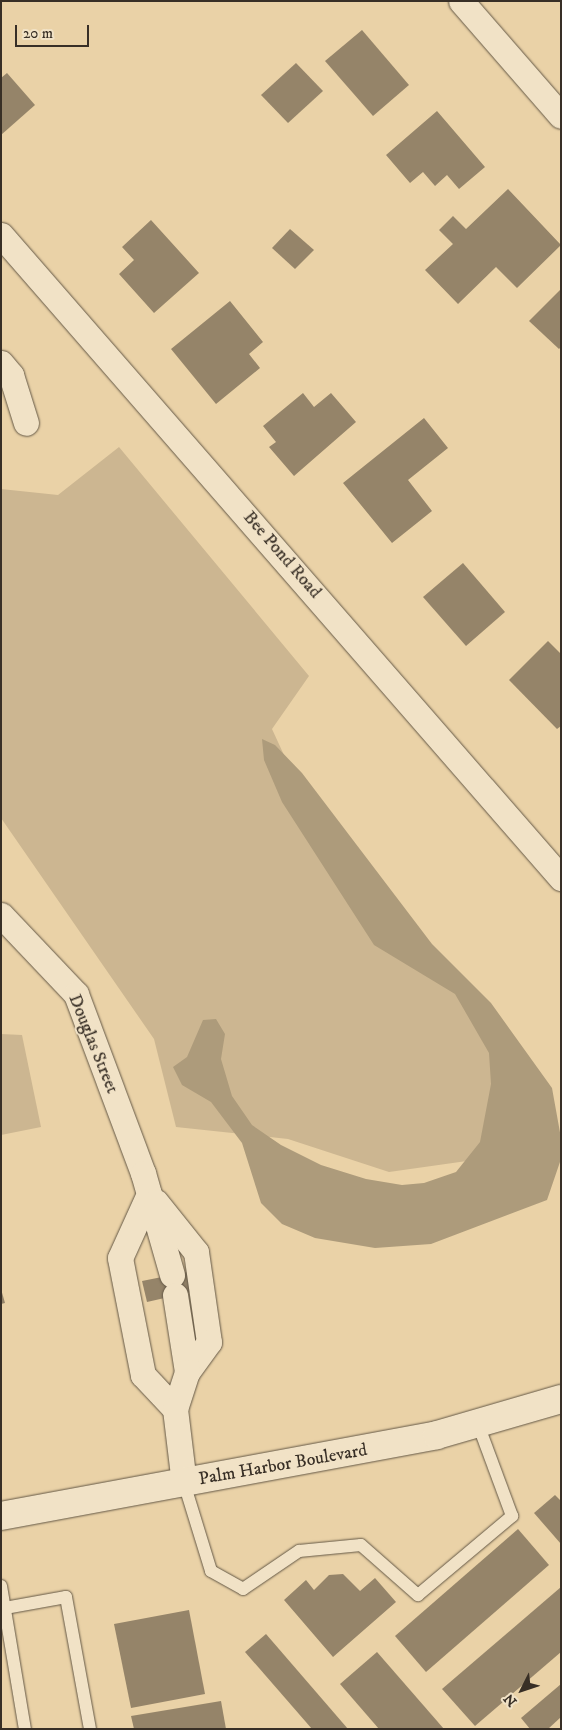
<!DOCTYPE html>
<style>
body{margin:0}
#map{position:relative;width:562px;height:1730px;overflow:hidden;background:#ead2a7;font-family:"IM FELL DW Pica",serif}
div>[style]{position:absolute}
.green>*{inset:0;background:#ccb691}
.water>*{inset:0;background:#ad9b7b}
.building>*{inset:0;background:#958469}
.roads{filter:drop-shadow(0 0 1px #645846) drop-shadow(0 0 1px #645846)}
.service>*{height:12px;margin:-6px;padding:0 6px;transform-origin:6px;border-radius:6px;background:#f1e2c6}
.minor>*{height:25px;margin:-12.5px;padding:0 12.5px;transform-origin:12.5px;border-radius:12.5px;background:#f1e2c6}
.secondary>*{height:28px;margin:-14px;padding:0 14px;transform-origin:14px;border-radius:14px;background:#f1e2c6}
span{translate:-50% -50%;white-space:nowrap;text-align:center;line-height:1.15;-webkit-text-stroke:4px #f1e2c6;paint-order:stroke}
.street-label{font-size:18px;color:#382f26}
.frame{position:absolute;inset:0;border:2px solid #382f26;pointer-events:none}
.north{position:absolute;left:497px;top:1665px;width:50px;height:50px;-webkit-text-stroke:4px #f1e2c6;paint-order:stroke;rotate:229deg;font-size:14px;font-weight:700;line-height:20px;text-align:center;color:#382f26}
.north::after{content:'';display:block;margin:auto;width:18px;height:22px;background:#382f26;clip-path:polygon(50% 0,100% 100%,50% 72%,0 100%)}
.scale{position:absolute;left:15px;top:25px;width:74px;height:22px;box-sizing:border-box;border:2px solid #382f26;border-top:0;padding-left:6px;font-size:15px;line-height:18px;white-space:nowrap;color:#382f26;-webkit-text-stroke:4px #f1e2c6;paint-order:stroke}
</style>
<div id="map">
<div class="green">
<div style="clip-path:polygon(119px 447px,309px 676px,272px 729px,325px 844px,452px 977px,502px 1053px,481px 1159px,389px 1172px,288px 1139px,176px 1127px,154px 1039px,1px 818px,1px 489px,58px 495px)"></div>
<div style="clip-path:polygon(1px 1034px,22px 1035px,41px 1127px,1px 1135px)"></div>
</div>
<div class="water">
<div style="clip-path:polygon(262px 739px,275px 745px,302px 773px,432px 944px,491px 1003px,552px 1088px,561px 1138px,561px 1159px,547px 1200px,431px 1244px,375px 1248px,315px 1238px,282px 1224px,261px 1203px,242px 1143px,211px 1102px,182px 1085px,173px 1067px,187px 1057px,203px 1020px,216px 1019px,225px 1034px,221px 1059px,232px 1096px,252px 1125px,281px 1145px,321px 1165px,366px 1179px,402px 1185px,424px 1183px,456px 1172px,480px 1142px,491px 1084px,489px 1053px,455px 994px,374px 945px,282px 802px,264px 760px)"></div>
</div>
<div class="building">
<div style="clip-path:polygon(362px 30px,409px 85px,373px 116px,325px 61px)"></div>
<div style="clip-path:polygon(296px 63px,323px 91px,288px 123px,261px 95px)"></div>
<div style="clip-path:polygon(7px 73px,35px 105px,1px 135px,1px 78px)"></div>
<div style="clip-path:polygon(437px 111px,485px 167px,459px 189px,447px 175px,435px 186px,423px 172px,410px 183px,386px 155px)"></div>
<div style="clip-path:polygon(508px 189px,561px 245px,517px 288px,496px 267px,458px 304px,425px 270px,453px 244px,439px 230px,453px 216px,466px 229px)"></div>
<div style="clip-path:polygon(151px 220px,199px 273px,154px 313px,119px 274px,134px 260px,122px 247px)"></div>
<div style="clip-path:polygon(290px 229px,314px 250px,295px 269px,272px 248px)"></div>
<div style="clip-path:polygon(561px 289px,561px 347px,559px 349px,529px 321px)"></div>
<div style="clip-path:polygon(230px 301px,263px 342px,249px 354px,260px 368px,216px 404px,171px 349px)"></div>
<div style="clip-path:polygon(303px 393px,314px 407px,331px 393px,356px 422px,294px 476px,269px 447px,276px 442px,263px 426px)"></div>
<div style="clip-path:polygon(424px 418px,448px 448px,408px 480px,432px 511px,392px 543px,343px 483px)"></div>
<div style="clip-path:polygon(463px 563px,505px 612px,466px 646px,423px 597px)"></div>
<div style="clip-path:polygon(548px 641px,561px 654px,561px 726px,557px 729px,509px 680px)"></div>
<div style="clip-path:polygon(187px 1272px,191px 1292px,147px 1302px,142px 1281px)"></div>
<div style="clip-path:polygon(1px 1289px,5px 1303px,1px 1304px)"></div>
<div style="clip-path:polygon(555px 1495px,561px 1501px,561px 1544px,534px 1513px)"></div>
<div style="clip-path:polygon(518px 1529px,549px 1565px,426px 1672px,395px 1636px)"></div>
<div style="clip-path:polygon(343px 1574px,360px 1591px,375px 1578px,396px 1602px,333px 1657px,284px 1600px,306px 1580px,314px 1590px,329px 1575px)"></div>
<div style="clip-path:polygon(561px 1587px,561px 1652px,475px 1726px,442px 1689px)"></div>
<div style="clip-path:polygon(189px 1610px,205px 1694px,131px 1708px,114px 1624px)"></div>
<div style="clip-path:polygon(266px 1634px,348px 1729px,312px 1729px,245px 1652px)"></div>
<div style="clip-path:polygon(377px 1652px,444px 1729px,379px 1729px,340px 1684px)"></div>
<div style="clip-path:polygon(561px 1684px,561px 1717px,548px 1729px,530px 1729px,521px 1718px)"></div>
<div style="clip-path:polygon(221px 1701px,226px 1729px,134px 1729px,131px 1716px)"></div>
</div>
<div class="roads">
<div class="service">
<div style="left:184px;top:1483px;width:92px;rotate:72.9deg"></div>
<div style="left:211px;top:1571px;width:37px;rotate:29deg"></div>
<div style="left:243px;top:1589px;width:68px;rotate:-34.2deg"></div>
<div style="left:299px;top:1551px;width:62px;rotate:-5.5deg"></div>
<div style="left:361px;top:1545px;width:76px;rotate:41.3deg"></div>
<div style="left:418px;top:1595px;width:123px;rotate:-40deg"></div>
<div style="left:512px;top:1516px;width:98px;rotate:-110.3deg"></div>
<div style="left:1px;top:1586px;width:145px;rotate:80.5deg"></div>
<div style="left:5px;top:1608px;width:62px;rotate:-10.2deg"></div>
<div style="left:66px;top:1597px;width:134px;rotate:79.7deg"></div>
</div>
<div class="minor">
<div style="left:461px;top:1px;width:152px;rotate:49deg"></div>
<div style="left:1px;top:235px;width:853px;rotate:48.95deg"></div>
<div style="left:1px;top:363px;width:16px;rotate:50deg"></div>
<div style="left:11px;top:375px;width:50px;rotate:72.6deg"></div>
<div style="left:1px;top:915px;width:109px;rotate:46.5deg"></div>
<div style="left:76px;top:994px;width:191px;rotate:69.5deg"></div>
<div style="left:143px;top:1173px;width:106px;rotate:74.1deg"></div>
<div style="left:149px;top:1194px;width:70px;rotate:114.4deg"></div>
<div style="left:120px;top:1258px;width:119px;rotate:78.9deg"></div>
<div style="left:143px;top:1375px;width:47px;rotate:46.7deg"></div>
<div style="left:156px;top:1202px;width:64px;rotate:51.3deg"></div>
<div style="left:196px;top:1252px;width:91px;rotate:81.8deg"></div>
<div style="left:209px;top:1342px;width:37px;rotate:126deg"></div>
<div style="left:175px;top:1295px;width:78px;rotate:81.1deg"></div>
<div style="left:187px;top:1372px;width:39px;rotate:108deg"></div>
<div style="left:175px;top:1409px;width:75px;rotate:83.1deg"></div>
</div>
<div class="secondary">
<div style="left:1px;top:1516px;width:443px;rotate:-10.5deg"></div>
<div style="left:437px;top:1435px;width:129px;rotate:-16.2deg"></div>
</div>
</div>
<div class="street-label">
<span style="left:282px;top:555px;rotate:49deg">Bee Pond Road</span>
<span style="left:93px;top:1044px;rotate:68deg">Douglas Street</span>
<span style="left:283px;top:1465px;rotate:-10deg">Palm Harbor Boulevard</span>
</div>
<div class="frame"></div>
<div class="north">N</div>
<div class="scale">20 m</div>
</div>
